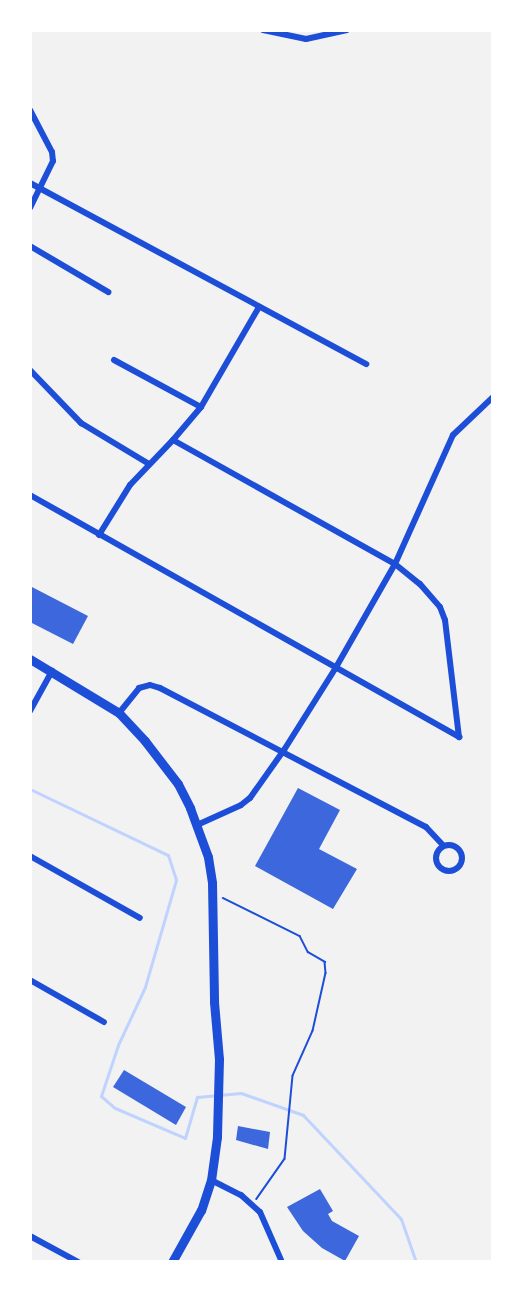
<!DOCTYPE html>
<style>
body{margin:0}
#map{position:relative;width:523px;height:1292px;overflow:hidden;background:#f2f2f2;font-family:"Source Serif 4",serif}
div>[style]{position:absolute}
.stream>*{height:3px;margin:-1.5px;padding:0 1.5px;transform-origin:1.5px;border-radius:1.5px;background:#bfd3fe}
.building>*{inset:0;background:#3d67dc}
.path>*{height:1.5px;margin:-0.75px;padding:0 0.75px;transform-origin:0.75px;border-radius:0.75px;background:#1d4ed8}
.minor>*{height:6px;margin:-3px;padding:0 3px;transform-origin:3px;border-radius:3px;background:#1d4ed8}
.minor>.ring{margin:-3px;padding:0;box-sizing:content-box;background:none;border:6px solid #1d4ed8;border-radius:50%}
.primary>*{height:9px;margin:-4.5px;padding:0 4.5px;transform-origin:4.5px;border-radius:4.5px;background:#1d4ed8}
span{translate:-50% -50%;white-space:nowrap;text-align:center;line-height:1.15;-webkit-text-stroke:4.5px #fff;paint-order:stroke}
.frame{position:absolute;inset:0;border:32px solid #fff;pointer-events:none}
</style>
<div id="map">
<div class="stream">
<div style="left:30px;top:789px;width:153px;rotate:25.6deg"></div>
<div style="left:168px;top:855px;width:26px;rotate:72deg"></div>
<div style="left:176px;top:880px;width:111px;rotate:106.2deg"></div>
<div style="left:145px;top:987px;width:64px;rotate:115deg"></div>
<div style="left:118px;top:1045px;width:54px;rotate:108.4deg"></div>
<div style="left:101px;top:1096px;width:18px;rotate:41deg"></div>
<div style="left:115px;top:1108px;width:76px;rotate:23.2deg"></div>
<div style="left:185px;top:1138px;width:43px;rotate:-73.7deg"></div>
<div style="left:197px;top:1097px;width:44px;rotate:-5.2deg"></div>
<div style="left:241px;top:1093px;width:66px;rotate:19.5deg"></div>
<div style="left:303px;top:1115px;width:143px;rotate:46.7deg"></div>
<div style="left:401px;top:1219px;width:46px;rotate:70.8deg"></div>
</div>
<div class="building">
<div style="clip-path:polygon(30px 586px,88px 616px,73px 644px,30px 622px)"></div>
<div style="clip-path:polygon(298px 788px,340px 810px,319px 849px,357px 869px,333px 909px,255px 866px)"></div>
<div style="clip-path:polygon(124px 1070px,186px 1107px,176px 1125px,113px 1087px)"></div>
<div style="clip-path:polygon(238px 1126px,270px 1132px,268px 1149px,236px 1140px)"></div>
<div style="clip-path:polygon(320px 1189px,333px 1211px,328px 1214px,332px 1221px,359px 1236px,345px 1261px,322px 1248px,303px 1231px,287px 1207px)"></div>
</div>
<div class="path">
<div style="left:223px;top:898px;width:86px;rotate:26.3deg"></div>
<div style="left:300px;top:936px;width:18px;rotate:63deg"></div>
<div style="left:308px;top:952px;width:20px;rotate:30deg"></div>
<div style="left:325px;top:962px;width:11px;rotate:85deg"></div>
<div style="left:326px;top:973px;width:59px;rotate:102.6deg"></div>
<div style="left:313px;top:1031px;width:49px;rotate:114deg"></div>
<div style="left:293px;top:1076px;width:83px;rotate:95.5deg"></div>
<div style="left:285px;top:1159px;width:49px;rotate:125deg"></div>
</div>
<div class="minor">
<div style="left:263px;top:30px;width:44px;rotate:11.8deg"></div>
<div style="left:306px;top:39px;width:42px;rotate:-12.4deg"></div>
<div style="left:30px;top:110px;width:47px;rotate:62.4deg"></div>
<div style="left:52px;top:152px;width:9px;rotate:84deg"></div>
<div style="left:53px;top:161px;width:52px;rotate:116.1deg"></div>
<div style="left:30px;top:183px;width:382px;rotate:28.3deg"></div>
<div style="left:30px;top:246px;width:91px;rotate:30.5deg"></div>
<div style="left:114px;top:360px;width:99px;rotate:28.4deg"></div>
<div style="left:30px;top:370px;width:74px;rotate:46.1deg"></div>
<div style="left:81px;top:423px;width:79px;rotate:31.1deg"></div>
<div style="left:173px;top:440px;width:254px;rotate:29.2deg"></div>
<div style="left:395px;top:564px;width:32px;rotate:39deg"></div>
<div style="left:420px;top:584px;width:30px;rotate:49deg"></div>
<div style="left:440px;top:607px;width:14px;rotate:69deg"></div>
<div style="left:445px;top:620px;width:118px;rotate:83.2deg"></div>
<div style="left:30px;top:495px;width:493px;rotate:29.4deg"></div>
<div style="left:99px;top:535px;width:59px;rotate:-58.2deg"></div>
<div style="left:130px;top:485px;width:62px;rotate:-46.3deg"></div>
<div style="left:173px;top:440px;width:43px;rotate:-49.7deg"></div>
<div style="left:201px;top:407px;width:116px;rotate:-59.9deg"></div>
<div style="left:30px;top:711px;width:46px;rotate:-61.2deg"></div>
<div style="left:119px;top:713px;width:32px;rotate:-51deg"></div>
<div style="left:139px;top:688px;width:11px;rotate:-15deg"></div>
<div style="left:150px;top:685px;width:10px;rotate:17deg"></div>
<div style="left:160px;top:688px;width:300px;rotate:27.6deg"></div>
<div style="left:426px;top:827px;width:25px;rotate:47deg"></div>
<div style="left:197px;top:825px;width:48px;rotate:-24.4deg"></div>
<div style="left:241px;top:805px;width:11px;rotate:-38deg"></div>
<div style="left:250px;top:798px;width:59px;rotate:-54.7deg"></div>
<div style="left:284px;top:750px;width:96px;rotate:-57.8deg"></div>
<div style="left:335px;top:669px;width:121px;rotate:-60.3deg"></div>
<div style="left:395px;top:564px;width:141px;rotate:-65.8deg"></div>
<div style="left:453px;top:435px;width:55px;rotate:-43.5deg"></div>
<div class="ring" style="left:436px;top:845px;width:20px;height:20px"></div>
<div style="left:30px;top:856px;width:126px;rotate:29.4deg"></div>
<div style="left:30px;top:980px;width:85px;rotate:29.6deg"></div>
<div style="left:211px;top:1180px;width:34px;rotate:27deg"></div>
<div style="left:241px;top:1195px;width:25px;rotate:42deg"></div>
<div style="left:260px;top:1212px;width:55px;rotate:66.3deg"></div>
<div style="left:30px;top:1236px;width:55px;rotate:28.4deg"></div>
</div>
<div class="primary">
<div style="left:30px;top:659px;width:104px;rotate:31.2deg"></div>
<div style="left:119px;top:713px;width:38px;rotate:47deg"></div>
<div style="left:145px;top:741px;width:54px;rotate:52.5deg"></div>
<div style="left:178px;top:784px;width:27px;rotate:63deg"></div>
<div style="left:190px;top:808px;width:52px;rotate:69.8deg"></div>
<div style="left:208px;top:857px;width:26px;rotate:81deg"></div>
<div style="left:212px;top:883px;width:119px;rotate:89deg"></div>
<div style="left:214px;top:1002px;width:57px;rotate:85deg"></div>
<div style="left:219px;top:1059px;width:78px;rotate:91.5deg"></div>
<div style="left:217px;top:1137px;width:43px;rotate:97.9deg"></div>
<div style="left:211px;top:1180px;width:32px;rotate:108deg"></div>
<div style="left:201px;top:1210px;width:60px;rotate:119.1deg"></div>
</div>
<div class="frame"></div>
</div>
